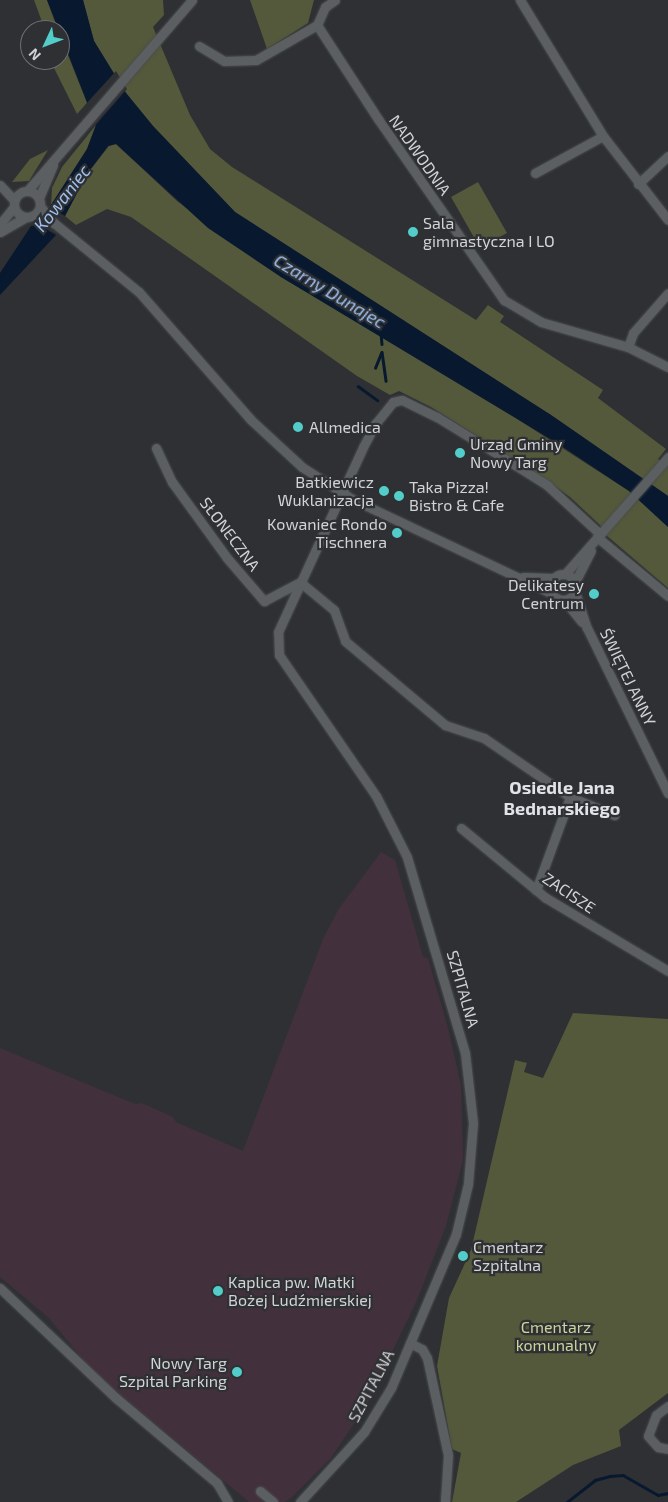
<!DOCTYPE html>
<meta charset="utf-8">
<style>
body{margin:0}
#map{position:relative;width:668px;height:1502px;overflow:hidden;background:#2e3033;font-family:"Exo 2",sans-serif}
div>[style]{position:absolute}
.medical>*{inset:0;background:#42313c}
.green>*{inset:0;background:#53593a}
.water>*{inset:0;background:#08192f}
.pier>*{inset:0;background:#2e3033}
.stream>*{height:2.5px;margin:-1.25px;padding:0 1.25px;transform-origin:1.25px;border-radius:1.25px;background:#08192f}
.roads{filter:drop-shadow(0 0 1px #4a4c4f) drop-shadow(0 0 1px #4a4c4f)}
.minor>*{height:9px;margin:-4.5px;padding:0 4.5px;transform-origin:4.5px;border-radius:4.5px;background:#5c5f62}
.minor>.ring{margin:-4.5px;padding:0;box-sizing:content-box;background:none;border:9px solid #5c5f62;border-radius:50%}
.dots>*{width:14px;height:14px;translate:-50% -50%;box-sizing:border-box;border:2px solid #2e3033;border-radius:50%}
span{translate:-50% -50%;white-space:nowrap;text-align:center;line-height:1.15;-webkit-text-stroke:4.5px #2e3033;paint-order:stroke}
.street-label{font-size:16px;color:#d1d3d5}
.poi-label{font-size:16px;color:#d1d3d5}
.left{translate:0 -50%;text-align:left}
.right{translate:-100% -50%;text-align:right}
.park-label{font-size:16px;color:#c9d59a}
.water-label{font-size:18px;color:#9ec1f2;font-style:italic}
.neighbourhood-label{font-size:18px;color:#e0e3e7;font-weight:700}
.north{position:absolute;left:20px;top:20px;width:50px;height:50px;box-sizing:border-box;background:#2e3033;border:1px solid #6f7174;border-radius:50%;rotate:227deg;font-size:14px;font-weight:700;line-height:20px;text-align:center;color:#d1d3d5}
.north::after{content:'';display:block;margin:auto;width:18px;height:22px;background:#53cdc9;clip-path:polygon(50% 0,100% 100%,50% 72%,0 100%)}
</style>
<div id="map">
<div class="medical">
<div style="clip-path:polygon(381px 852px,395px 860px,423px 957px,428px 958px,448px 1028px,461px 1085px,463px 1160px,446px 1226px,417px 1300px,367px 1404px,331px 1458px,292px 1497px,285px 1502px,249px 1502px,92px 1371px,49px 1318px,0 1277px,0 1048px,135px 1104px,142px 1103px,173px 1117px,176px 1122px,243px 1151px,323px 939px,338px 910px)"></div>
</div>
<div class="green">
<div style="clip-path:polygon(34px 0,47px 0,58px 30px,45px 30px)"></div>
<div style="clip-path:polygon(83px 0,163px 0,164px 15px,153px 27px,190px 115px,210px 149px,232px 167px,476px 320px,488px 305px,504px 316px,500px 322px,603px 390px,598px 398px,666px 449px,658px 459px,668px 466px,668px 496px,551px 415px,235px 212px,153px 126px,126px 93px,94px 41px)"></div>
<div style="clip-path:polygon(250px 0,314px 0,308px 23px,267px 49px)"></div>
<div style="clip-path:polygon(60px 35px,87px 103px,77px 114px,50px 60px,60px 60px)"></div>
<div style="clip-path:polygon(96px 125px,87px 149px,51px 205px,52px 188px,62px 167px)"></div>
<div style="clip-path:polygon(116px 144px,177px 201px,281px 277px,471px 389px,629px 491px,668px 527px,668px 588px,606px 535px,600px 525px,570px 497px,541px 476px,431px 407px,399px 391px,390px 395px,357px 376px,131px 217px,107px 209px,76px 225px,65px 216px,87px 174px,109px 146px)"></div>
<div style="clip-path:polygon(48px 150px,29px 181px,12px 182px,30px 159px)"></div>
<div style="clip-path:polygon(478px 182px,507px 233px,480px 248px,451px 197px)"></div>
<div style="clip-path:polygon(573px 1013px,668px 1019px,668px 1393px,619px 1430px,621px 1446px,573px 1465px,516px 1502px,452px 1502px,461px 1453px,452px 1449px,437px 1366px,449px 1298px,471px 1250px,515px 1060px,527px 1063px,524px 1072px,543px 1078px)"></div>
</div>
<div class="water">
<div style="clip-path:polygon(47px 0,83px 0,94px 41px,126px 93px,153px 126px,235px 212px,551px 415px,668px 496px,668px 527px,629px 491px,557px 443px,281px 277px,208px 228px,116px 144px,108px 146px,87px 174px,65px 216px,58px 212px,51px 205px,87px 149px,96px 125px)"></div>
<div style="clip-path:polygon(39px 225px,56px 235px,0 295px,0 273px,31px 226px)"></div>
</div>
<div class="pier">
<div style="clip-path:polygon(116px 71px,127px 89px,93px 128px,85px 105px)"></div>
</div>
<div class="stream">
<div style="left:40px;top:230px;width:12px;rotate:-55deg"></div>
<div style="left:381px;top:333px;width:11px;rotate:85deg"></div>
<div style="left:382px;top:352px;width:29px;rotate:82deg"></div>
<div style="left:375px;top:368px;width:16px;rotate:-68deg"></div>
<div style="left:358px;top:386px;width:24px;rotate:36deg"></div>
<div style="left:567px;top:1502px;width:36px;rotate:-38deg"></div>
<div style="left:595px;top:1480px;width:16px;rotate:-15deg"></div>
<div style="left:610px;top:1476px;width:13px;rotate:-4deg"></div>
<div style="left:623px;top:1475px;width:40px;rotate:29.7deg"></div>
<div style="left:658px;top:1495px;width:10px;rotate:-11deg"></div>
</div>
<div class="roads">
<div class="minor">
<div style="left:520px;top:0;width:159px;rotate:58.6deg"></div>
<div style="left:603px;top:136px;width:106px;rotate:52.3deg"></div>
<div style="left:317px;top:25px;width:112px;rotate:57deg"></div>
<div style="left:378px;top:119px;width:221px;rotate:55.2deg"></div>
<div style="left:504px;top:300px;width:43px;rotate:30.7deg"></div>
<div style="left:541px;top:322px;width:91px;rotate:16deg"></div>
<div style="left:628px;top:347px;width:45px;rotate:26.6deg"></div>
<div style="left:199px;top:46px;width:29px;rotate:31deg"></div>
<div style="left:224px;top:61px;width:32px;rotate:-2deg"></div>
<div style="left:256px;top:60px;width:70px;rotate:-29.8deg"></div>
<div style="left:317px;top:25px;width:20px;rotate:-66deg"></div>
<div style="left:325px;top:7px;width:12px;rotate:-35deg"></div>
<div style="left:535px;top:173px;width:77px;rotate:-28.6deg"></div>
<div style="left:638px;top:184px;width:41px;rotate:-43deg"></div>
<div style="left:0;top:185px;width:21px;rotate:47deg"></div>
<div style="left:28px;top:190px;width:251px;rotate:-49.2deg"></div>
<div class="ring" style="left:14px;top:191px;width:17px;height:17px"></div>
<div style="left:39px;top:198px;width:36px;rotate:-67deg"></div>
<div style="left:40px;top:206px;width:22px;rotate:51deg"></div>
<div style="left:54px;top:223px;width:109px;rotate:39.1deg"></div>
<div style="left:139px;top:292px;width:169px;rotate:48.8deg"></div>
<div style="left:250px;top:419px;width:71px;rotate:42.7deg"></div>
<div style="left:302px;top:467px;width:59px;rotate:32.6deg"></div>
<div style="left:352px;top:499px;width:220px;rotate:25.3deg"></div>
<div style="left:0;top:224px;width:22px;rotate:-51deg"></div>
<div style="left:0;top:232px;width:30px;rotate:-30deg"></div>
<div style="left:628px;top:347px;width:15px;rotate:-70deg"></div>
<div style="left:633px;top:333px;width:53px;rotate:-48.8deg"></div>
<div style="left:156px;top:448px;width:38px;rotate:65deg"></div>
<div style="left:172px;top:482px;width:94px;rotate:54.1deg"></div>
<div style="left:227px;top:558px;width:57px;rotate:49.3deg"></div>
<div style="left:264px;top:601px;width:41px;rotate:-27.8deg"></div>
<div style="left:300px;top:582px;width:44px;rotate:39.5deg"></div>
<div style="left:334px;top:610px;width:33px;rotate:70deg"></div>
<div style="left:345px;top:641px;width:131px;rotate:40deg"></div>
<div style="left:445px;top:725px;width:41px;rotate:18.4deg"></div>
<div style="left:484px;top:738px;width:104px;rotate:34.5deg"></div>
<div style="left:570px;top:797px;width:48px;rotate:22.2deg"></div>
<div style="left:597px;top:537px;width:92px;rotate:39.7deg"></div>
<div class="ring" style="left:550px;top:574px;width:17px;height:17px"></div>
<div style="left:565px;top:574px;width:156px;rotate:-48.6deg"></div>
<div style="left:523px;top:577px;width:30px;rotate:2deg"></div>
<div style="left:575px;top:582px;width:35px;rotate:-63deg"></div>
<div style="left:575px;top:592px;width:38px;rotate:72deg"></div>
<div style="left:587px;top:628px;width:184px;rotate:63.9deg"></div>
<div style="left:564px;top:600px;width:28px;rotate:51deg"></div>
<div style="left:461px;top:828px;width:110px;rotate:39.5deg"></div>
<div style="left:546px;top:898px;width:142px;rotate:30.9deg"></div>
<div style="left:536px;top:890px;width:99px;rotate:-69.9deg"></div>
<div style="left:0;top:1288px;width:160px;rotate:43.5deg"></div>
<div style="left:116px;top:1398px;width:132px;rotate:40.1deg"></div>
<div style="left:217px;top:1483px;width:22px;rotate:60deg"></div>
<div style="left:410px;top:1343px;width:13px;rotate:27deg"></div>
<div style="left:422px;top:1349px;width:10px;rotate:61deg"></div>
<div style="left:427px;top:1358px;width:99px;rotate:77.8deg"></div>
<div style="left:448px;top:1455px;width:47px;rotate:93.7deg"></div>
<div style="left:668px;top:1406px;width:15px;rotate:143deg"></div>
<div style="left:656px;top:1415px;width:22px;rotate:111deg"></div>
<div style="left:648px;top:1436px;width:15px;rotate:48deg"></div>
<div style="left:658px;top:1447px;width:10px;rotate:11deg"></div>
<div style="left:260px;top:1491px;width:17px;rotate:40deg"></div>
<div style="left:300px;top:1502px;width:95px;rotate:-47.6deg"></div>
<div style="left:364px;top:1432px;width:52px;rotate:-58.5deg"></div>
<div style="left:391px;top:1388px;width:167px;rotate:-67.1deg"></div>
<div style="left:456px;top:1234px;width:51px;rotate:-76.5deg"></div>
<div style="left:468px;top:1184px;width:61px;rotate:-85.3deg"></div>
<div style="left:473px;top:1123px;width:70px;rotate:-96.5deg"></div>
<div style="left:465px;top:1053px;width:204px;rotate:-106.5deg"></div>
<div style="left:407px;top:857px;width:68px;rotate:-116.9deg"></div>
<div style="left:376px;top:796px;width:171px;rotate:-124.5deg"></div>
<div style="left:279px;top:655px;width:23px;rotate:-92deg"></div>
<div style="left:278px;top:632px;width:204px;rotate:-65.3deg"></div>
<div style="left:363px;top:447px;width:27px;rotate:-62deg"></div>
<div style="left:376px;top:423px;width:27px;rotate:-51deg"></div>
<div style="left:393px;top:402px;width:9px;rotate:-13deg"></div>
<div style="left:402px;top:400px;width:39px;rotate:26deg"></div>
<div style="left:437px;top:417px;width:92px;rotate:31.6deg"></div>
<div style="left:515px;top:465px;width:39px;rotate:32deg"></div>
<div style="left:548px;top:486px;width:71px;rotate:42.7deg"></div>
</div>
</div>
<div class="dots">
<div style="left:413px;top:232px;background:#53cdc9"></div>
<div style="left:298px;top:427px;background:#53cdc9"></div>
<div style="left:460px;top:453px;background:#53cdc9"></div>
<div style="left:384px;top:491px;background:#53cdc9"></div>
<div style="left:399px;top:496px;background:#53cdc9"></div>
<div style="left:397px;top:533px;background:#53cdc9"></div>
<div style="left:594px;top:594px;background:#53cdc9"></div>
<div style="left:463px;top:1256px;background:#53cdc9"></div>
<div style="left:218px;top:1291px;background:#53cdc9"></div>
<div style="left:237px;top:1372px;background:#53cdc9"></div>
</div>
<div class="street-label">
<span style="left:420px;top:155px;rotate:55deg">NADWODNIA</span>
<span style="left:230px;top:534px;rotate:53deg">SŁONECZNA</span>
<span style="left:628px;top:677px;rotate:64deg">ŚWIĘTEJ ANNY</span>
<span style="left:569px;top:893px;rotate:34deg">ZACISZE</span>
<span style="left:463px;top:989px;rotate:74deg">SZPITALNA</span>
<span style="left:371px;top:1386px;rotate:-62deg">SZPITALNA</span>
</div>
<div class="poi-label">
<span class="left" style="left:423px;top:232px">Sala<br>gimnastyczna I LO</span>
<span class="left" style="left:309px;top:427px">Allmedica</span>
<span class="left" style="left:470px;top:453px">Urząd Gminy<br>Nowy Targ</span>
<span class="right" style="left:374px;top:491px">Batkiewicz<br>Wuklanizacja</span>
<span class="left" style="left:409px;top:496px">Taka Pizza!<br>Bistro &amp; Cafe</span>
<span class="right" style="left:387px;top:533px">Kowaniec Rondo<br>Tischnera</span>
<span class="right" style="left:584px;top:594px">Delikatesy<br>Centrum</span>
<span class="left" style="left:473px;top:1256px">Cmentarz<br>Szpitalna</span>
<span class="left" style="left:228px;top:1291px">Kaplica pw. Matki<br>Bożej Ludźmierskiej</span>
<span class="right" style="left:227px;top:1372px">Nowy Targ<br>Szpital Parking</span>
</div>
<div class="park-label">
<span style="left:556px;top:1336px">Cmentarz<br>komunalny</span>
</div>
<div class="water-label">
<span style="left:62px;top:198px;rotate:-52deg">Kowaniec</span>
<span style="left:330px;top:291px;rotate:31deg">Czarny Dunajec</span>
</div>
<div class="neighbourhood-label">
<span style="left:562px;top:798px">Osiedle Jana<br>Bednarskiego</span>
</div>
<div class="north">N</div>
</div>
